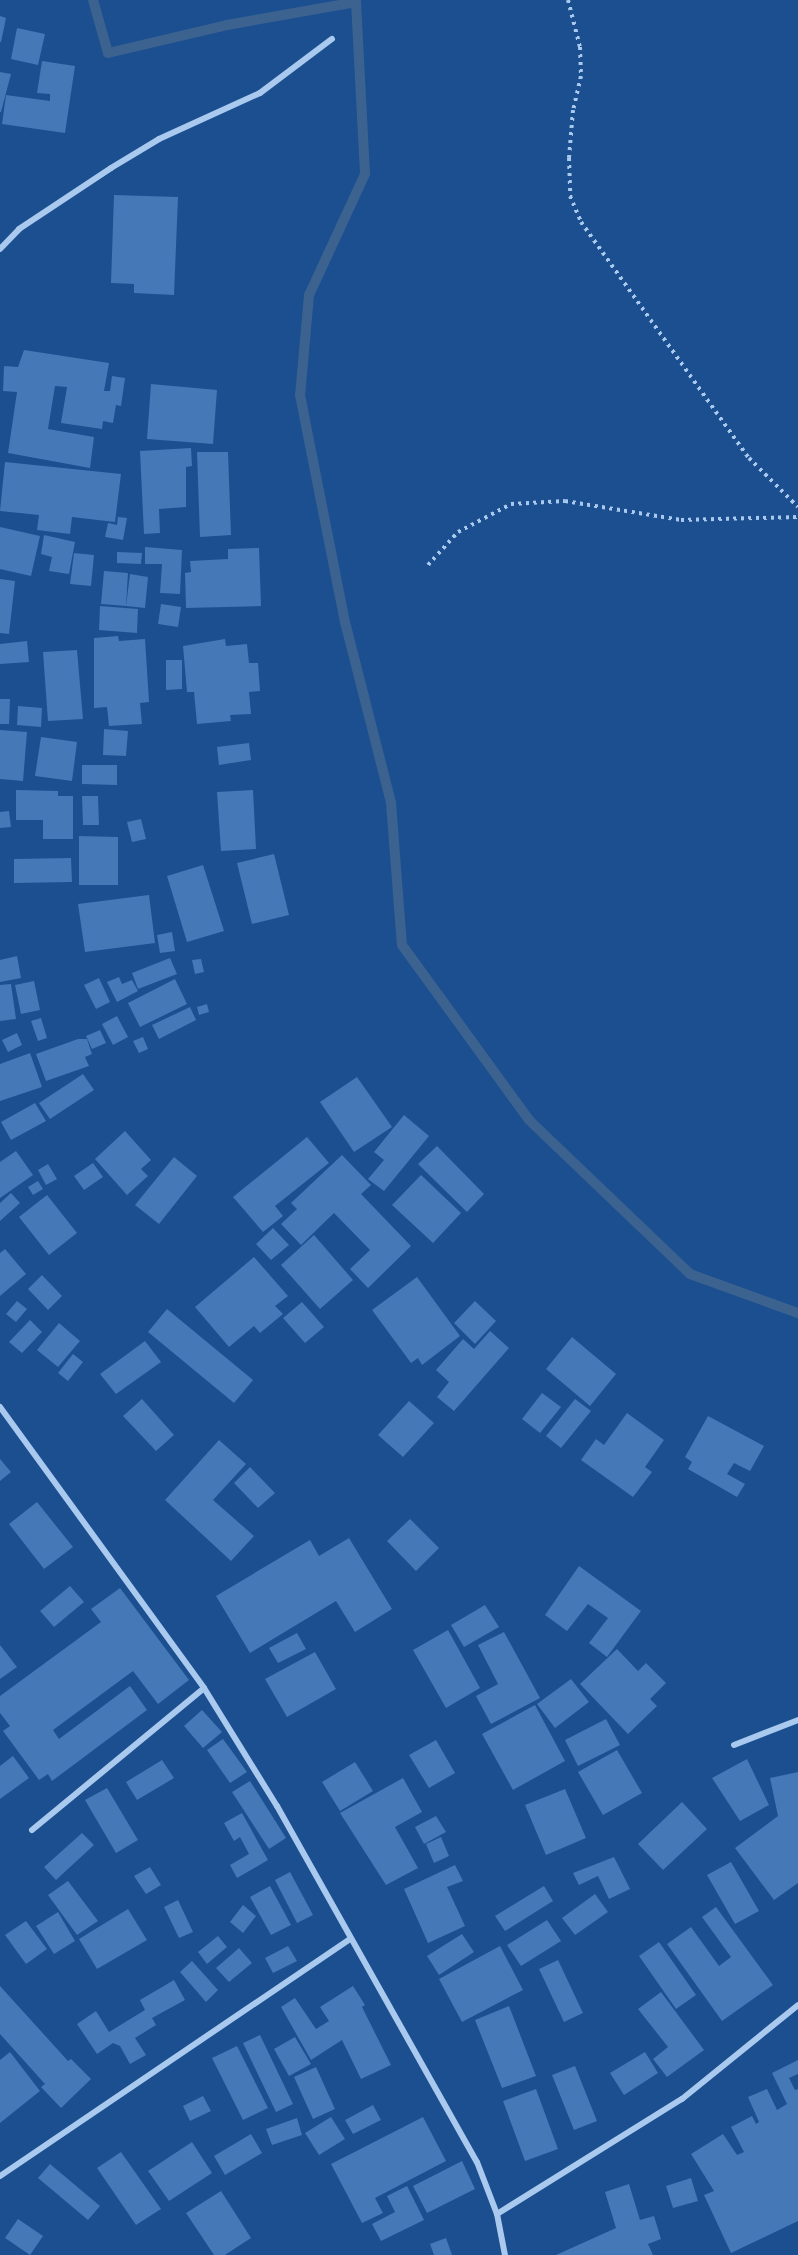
<!DOCTYPE html>
<style>
body{margin:0}
#map{position:relative;width:798px;height:2255px;overflow:hidden;background:#1b4f8f;font-family:Barlow,sans-serif}
div>[style]{position:absolute}
.stream>*{height:10px;margin:-5px;padding:0 5px;transform-origin:5px;border-radius:5px;background:#3c6290}
.building>*{inset:0;background:#4478b7}
.path>*{height:4px;margin-top:-2px;transform-origin:0;background:repeating-linear-gradient(90deg,#a9c9ee 0 3px,transparent 0 7.5px)}
.street>*{height:6px;margin:-3px;padding:0 3px;transform-origin:3px;border-radius:3px;background:#a9c9ee}
span{translate:-50% -50%;white-space:nowrap;text-align:center;line-height:1.15;-webkit-text-stroke:5px #1b4f8f;paint-order:stroke}
</style>
<div id="map">
<div class="stream">
<div style="left:93px;top:0;width:55px;rotate:74.2deg"></div>
<div style="left:108px;top:53px;width:122px;rotate:-13.2deg"></div>
<div style="left:227px;top:25px;width:131px;rotate:-10.1deg"></div>
<div style="left:356px;top:2px;width:172px;rotate:87deg"></div>
<div style="left:365px;top:174px;width:133px;rotate:114.8deg"></div>
<div style="left:309px;top:295px;width:100px;rotate:95.1deg"></div>
<div style="left:300px;top:395px;width:231px;rotate:78.8deg"></div>
<div style="left:345px;top:622px;width:187px;rotate:75.7deg"></div>
<div style="left:391px;top:803px;width:142px;rotate:85.6deg"></div>
<div style="left:402px;top:945px;width:216px;rotate:54deg"></div>
<div style="left:529px;top:1120px;width:223px;rotate:43.7deg"></div>
<div style="left:690px;top:1274px;width:115px;rotate:19.9deg"></div>
</div>
<div class="building">
<div style="clip-path:polygon(0 16px,6px 18px,1px 42px,0 42px)"></div>
<div style="clip-path:polygon(17px 28px,45px 34px,38px 65px,11px 59px)"></div>
<div style="clip-path:polygon(42px 61px,75px 66px,65px 133px,2px 124px,6px 95px,50px 101px,50px 94px,37px 93px)"></div>
<div style="clip-path:polygon(0 72px,11px 74px,1px 112px,0 112px)"></div>
<div style="clip-path:polygon(114px 195px,178px 197px,174px 295px,134px 293px,134px 284px,111px 283px)"></div>
<div style="clip-path:polygon(24px 350px,109px 363px,104px 391px,110px 391px,112px 376px,125px 378px,121px 406px,116px 405px,113px 423px,103px 421px,102px 429px,61px 423px,67px 387px,55px 386px,48px 429px,94px 437px,90px 468px,8px 453px,17px 392px,3px 391px,4px 366px,18px 367px)"></div>
<div style="clip-path:polygon(151px 384px,217px 390px,213px 444px,147px 439px)"></div>
<div style="clip-path:polygon(191px 448px,192px 466px,186px 467px,186px 507px,159px 509px,160px 533px,144px 534px,140px 451px)"></div>
<div style="clip-path:polygon(197px 452px,228px 452px,231px 535px,200px 537px)"></div>
<div style="clip-path:polygon(5px 462px,121px 474px,115px 522px,72px 517px,70px 534px,37px 530px,39px 515px,0 511px)"></div>
<div style="clip-path:polygon(118px 517px,127px 518px,123px 540px,105px 537px,108px 523px,117px 525px)"></div>
<div style="clip-path:polygon(0 527px,40px 536px,31px 576px,0 569px)"></div>
<div style="clip-path:polygon(44px 535px,75px 542px,69px 574px,49px 571px,52px 557px,41px 554px)"></div>
<div style="clip-path:polygon(145px 547px,182px 550px,180px 594px,160px 593px,162px 564px,145px 564px)"></div>
<div style="clip-path:polygon(259px 548px,261px 606px,186px 608px,185px 573px,191px 572px,190px 561px,228px 559px,228px 549px)"></div>
<div style="clip-path:polygon(117px 552px,142px 553px,141px 564px,117px 563px)"></div>
<div style="clip-path:polygon(74px 553px,94px 555px,91px 586px,70px 584px)"></div>
<div style="clip-path:polygon(104px 571px,128px 573px,126px 606px,101px 604px)"></div>
<div style="clip-path:polygon(130px 574px,148px 577px,145px 608px,126px 606px)"></div>
<div style="clip-path:polygon(0 579px,15px 581px,9px 634px,0 633px)"></div>
<div style="clip-path:polygon(161px 604px,181px 607px,178px 627px,158px 624px)"></div>
<div style="clip-path:polygon(100px 606px,138px 609px,137px 633px,99px 630px)"></div>
<div style="clip-path:polygon(118px 636px,119px 641px,145px 639px,149px 702px,140px 703px,142px 724px,109px 726px,107px 707px,94px 708px,94px 638px)"></div>
<div style="clip-path:polygon(225px 639px,226px 646px,247px 644px,249px 663px,258px 663px,260px 691px,249px 692px,251px 714px,230px 715px,231px 721px,197px 724px,194px 692px,187px 692px,183px 646px)"></div>
<div style="clip-path:polygon(27px 641px,29px 662px,0 664px,0 644px)"></div>
<div style="clip-path:polygon(77px 650px,83px 719px,48px 721px,43px 652px)"></div>
<div style="clip-path:polygon(166px 660px,182px 660px,182px 689px,166px 690px)"></div>
<div style="clip-path:polygon(0 699px,10px 699px,9px 724px,0 724px)"></div>
<div style="clip-path:polygon(18px 706px,42px 708px,41px 727px,17px 725px)"></div>
<div style="clip-path:polygon(104px 729px,128px 731px,126px 756px,103px 755px)"></div>
<div style="clip-path:polygon(0 730px,27px 732px,23px 781px,0 779px)"></div>
<div style="clip-path:polygon(41px 737px,77px 742px,72px 781px,35px 776px)"></div>
<div style="clip-path:polygon(249px 743px,251px 760px,219px 765px,217px 747px)"></div>
<div style="clip-path:polygon(82px 765px,117px 765px,117px 785px,82px 784px)"></div>
<div style="clip-path:polygon(16px 790px,58px 791px,58px 796px,73px 796px,73px 839px,43px 839px,43px 820px,16px 820px)"></div>
<div style="clip-path:polygon(253px 790px,256px 849px,221px 851px,217px 792px)"></div>
<div style="clip-path:polygon(82px 796px,98px 796px,99px 825px,83px 825px)"></div>
<div style="clip-path:polygon(9px 811px,11px 827px,0 828px,0 812px)"></div>
<div style="clip-path:polygon(141px 819px,146px 839px,132px 842px,127px 822px)"></div>
<div style="clip-path:polygon(79px 836px,118px 837px,118px 885px,79px 885px)"></div>
<div style="clip-path:polygon(274px 854px,289px 915px,252px 924px,237px 863px)"></div>
<div style="clip-path:polygon(71px 858px,72px 882px,14px 883px,14px 859px)"></div>
<div style="clip-path:polygon(203px 865px,224px 931px,187px 942px,167px 876px)"></div>
<div style="clip-path:polygon(149px 895px,155px 943px,85px 952px,78px 904px)"></div>
<div style="clip-path:polygon(172px 932px,175px 951px,160px 953px,157px 935px)"></div>
<div style="clip-path:polygon(17px 956px,21px 978px,0 982px,0 960px)"></div>
<div style="clip-path:polygon(170px 958px,177px 974px,138px 989px,132px 973px)"></div>
<div style="clip-path:polygon(201px 959px,204px 972px,195px 974px,192px 960px)"></div>
<div style="clip-path:polygon(119px 977px,122px 984px,132px 980px,138px 991px,117px 1002px,107px 982px)"></div>
<div style="clip-path:polygon(99px 978px,110px 1002px,96px 1009px,84px 985px)"></div>
<div style="clip-path:polygon(175px 979px,187px 1004px,140px 1027px,128px 1003px)"></div>
<div style="clip-path:polygon(34px 981px,40px 1010px,21px 1014px,15px 985px)"></div>
<div style="clip-path:polygon(11px 984px,16px 1019px,0 1021px,0 985px)"></div>
<div style="clip-path:polygon(207px 1004px,209px 1012px,199px 1015px,197px 1007px)"></div>
<div style="clip-path:polygon(190px 1007px,196px 1020px,159px 1039px,152px 1025px)"></div>
<div style="clip-path:polygon(117px 1016px,128px 1037px,113px 1045px,102px 1024px)"></div>
<div style="clip-path:polygon(41px 1018px,47px 1038px,38px 1041px,31px 1021px)"></div>
<div style="clip-path:polygon(100px 1030px,106px 1043px,92px 1049px,86px 1036px)"></div>
<div style="clip-path:polygon(17px 1033px,22px 1045px,8px 1052px,2px 1040px)"></div>
<div style="clip-path:polygon(143px 1037px,148px 1049px,139px 1053px,133px 1041px)"></div>
<div style="clip-path:polygon(78px 1039px,87px 1039px,92px 1054px,85px 1057px,89px 1066px,46px 1081px,36px 1054px)"></div>
<div style="clip-path:polygon(30px 1053px,42px 1087px,0 1101px,0 1064px)"></div>
<div style="clip-path:polygon(83px 1074px,94px 1090px,50px 1119px,39px 1103px)"></div>
<div style="clip-path:polygon(357px 1077px,392px 1127px,354px 1152px,320px 1102px)"></div>
<div style="clip-path:polygon(35px 1103px,46px 1121px,11px 1140px,1px 1122px)"></div>
<div style="clip-path:polygon(404px 1115px,429px 1136px,384px 1191px,368px 1179px,384px 1160px,374px 1152px)"></div>
<div style="clip-path:polygon(125px 1131px,151px 1160px,141px 1169px,148px 1176px,127px 1195px,95px 1159px)"></div>
<div style="clip-path:polygon(307px 1137px,329px 1163px,275px 1206px,283px 1216px,263px 1232px,233px 1197px)"></div>
<div style="clip-path:polygon(437px 1146px,484px 1194px,467px 1212px,418px 1164px)"></div>
<div style="clip-path:polygon(16px 1151px,33px 1175px,0 1198px,0 1162px)"></div>
<div style="clip-path:polygon(342px 1155px,371px 1185px,361px 1194px,411px 1246px,368px 1288px,350px 1269px,370px 1250px,334px 1213px,301px 1245px,281px 1224px,297px 1209px,291px 1203px)"></div>
<div style="clip-path:polygon(174px 1157px,197px 1176px,159px 1224px,135px 1205px)"></div>
<div style="clip-path:polygon(93px 1163px,103px 1177px,84px 1190px,74px 1176px)"></div>
<div style="clip-path:polygon(48px 1164px,57px 1179px,46px 1185px,38px 1170px)"></div>
<div style="clip-path:polygon(421px 1175px,461px 1213px,433px 1243px,392px 1205px)"></div>
<div style="clip-path:polygon(38px 1181px,43px 1189px,33px 1195px,28px 1187px)"></div>
<div style="clip-path:polygon(11px 1193px,20px 1203px,0 1221px,0 1203px)"></div>
<div style="clip-path:polygon(47px 1195px,77px 1233px,49px 1255px,19px 1217px)"></div>
<div style="clip-path:polygon(273px 1228px,289px 1245px,271px 1260px,256px 1244px)"></div>
<div style="clip-path:polygon(314px 1235px,353px 1280px,320px 1309px,281px 1265px)"></div>
<div style="clip-path:polygon(5px 1249px,26px 1274px,0 1296px,0 1253px)"></div>
<div style="clip-path:polygon(254px 1257px,288px 1296px,275px 1306px,283px 1314px,260px 1333px,254px 1326px,229px 1347px,195px 1307px)"></div>
<div style="clip-path:polygon(42px 1275px,62px 1296px,48px 1310px,28px 1289px)"></div>
<div style="clip-path:polygon(417px 1277px,460px 1336px,422px 1365px,418px 1358px,411px 1363px,372px 1310px)"></div>
<div style="clip-path:polygon(17px 1301px,27px 1309px,16px 1322px,6px 1314px)"></div>
<div style="clip-path:polygon(475px 1301px,496px 1321px,475px 1344px,454px 1323px)"></div>
<div style="clip-path:polygon(302px 1302px,324px 1327px,305px 1343px,283px 1318px)"></div>
<div style="clip-path:polygon(167px 1309px,253px 1380px,234px 1403px,148px 1332px)"></div>
<div style="clip-path:polygon(30px 1320px,42px 1332px,22px 1353px,9px 1342px)"></div>
<div style="clip-path:polygon(59px 1323px,80px 1341px,58px 1367px,37px 1350px)"></div>
<div style="clip-path:polygon(490px 1331px,509px 1348px,454px 1411px,437px 1397px,449px 1382px,436px 1370px,463px 1339px,474px 1349px)"></div>
<div style="clip-path:polygon(572px 1337px,616px 1374px,590px 1406px,546px 1369px)"></div>
<div style="clip-path:polygon(145px 1341px,161px 1362px,116px 1394px,100px 1374px)"></div>
<div style="clip-path:polygon(73px 1354px,83px 1362px,68px 1381px,58px 1373px)"></div>
<div style="clip-path:polygon(542px 1393px,561px 1407px,540px 1433px,522px 1419px)"></div>
<div style="clip-path:polygon(142px 1399px,174px 1435px,156px 1451px,123px 1416px)"></div>
<div style="clip-path:polygon(575px 1399px,591px 1411px,561px 1448px,546px 1436px)"></div>
<div style="clip-path:polygon(409px 1401px,434px 1423px,403px 1457px,378px 1435px)"></div>
<div style="clip-path:polygon(627px 1413px,664px 1440px,645px 1467px,652px 1472px,633px 1497px,581px 1460px,596px 1439px,604px 1445px)"></div>
<div style="clip-path:polygon(708px 1416px,764px 1446px,750px 1471px,734px 1463px,727px 1474px,745px 1484px,737px 1497px,688px 1469px,692px 1462px,685px 1457px)"></div>
<div style="clip-path:polygon(219px 1440px,246px 1464px,213px 1500px,254px 1536px,231px 1561px,165px 1500px)"></div>
<div style="clip-path:polygon(0 1459px,11px 1472px,0 1481px)"></div>
<div style="clip-path:polygon(250px 1467px,275px 1493px,258px 1508px,234px 1483px)"></div>
<div style="clip-path:polygon(37px 1502px,73px 1547px,44px 1569px,9px 1524px)"></div>
<div style="clip-path:polygon(410px 1519px,439px 1548px,416px 1571px,387px 1541px)"></div>
<div style="clip-path:polygon(349px 1538px,392px 1609px,355px 1632px,336px 1601px,250px 1653px,216px 1596px,310px 1540px,319px 1556px)"></div>
<div style="clip-path:polygon(579px 1566px,641px 1611px,607px 1657px,589px 1643px,608px 1618px,588px 1604px,567px 1631px,545px 1615px)"></div>
<div style="clip-path:polygon(70px 1586px,84px 1602px,54px 1627px,40px 1611px)"></div>
<div style="clip-path:polygon(120px 1588px,189px 1680px,158px 1704px,133px 1671px,53px 1730px,59px 1739px,130px 1686px,147px 1710px,52px 1781px,48px 1774px,39px 1780px,3px 1731px,10px 1726px,0 1713px,0 1696px,101px 1622px,91px 1609px)"></div>
<div style="clip-path:polygon(485px 1605px,499px 1627px,464px 1647px,451px 1625px)"></div>
<div style="clip-path:polygon(448px 1630px,480px 1688px,446px 1708px,413px 1650px)"></div>
<div style="clip-path:polygon(504px 1632px,540px 1698px,491px 1724px,476px 1696px,498px 1684px,478px 1645px)"></div>
<div style="clip-path:polygon(297px 1633px,306px 1649px,278px 1663px,269px 1648px)"></div>
<div style="clip-path:polygon(0 1645px,17px 1667px,0 1679px)"></div>
<div style="clip-path:polygon(617px 1649px,638px 1671px,646px 1663px,666px 1683px,650px 1699px,657px 1706px,628px 1734px,580px 1684px)"></div>
<div style="clip-path:polygon(315px 1652px,336px 1689px,287px 1717px,265px 1679px)"></div>
<div style="clip-path:polygon(571px 1679px,589px 1702px,555px 1728px,537px 1704px)"></div>
<div style="clip-path:polygon(535px 1705px,565px 1761px,513px 1790px,482px 1734px)"></div>
<div style="clip-path:polygon(202px 1710px,222px 1732px,203px 1748px,184px 1726px)"></div>
<div style="clip-path:polygon(606px 1719px,620px 1745px,578px 1766px,565px 1740px)"></div>
<div style="clip-path:polygon(223px 1739px,247px 1772px,230px 1783px,207px 1750px)"></div>
<div style="clip-path:polygon(436px 1740px,455px 1773px,429px 1788px,409px 1755px)"></div>
<div style="clip-path:polygon(617px 1750px,642px 1793px,603px 1815px,578px 1772px)"></div>
<div style="clip-path:polygon(13px 1756px,29px 1778px,0 1799px,0 1766px)"></div>
<div style="clip-path:polygon(747px 1759px,769px 1805px,740px 1821px,712px 1778px)"></div>
<div style="clip-path:polygon(162px 1760px,174px 1778px,137px 1800px,126px 1782px)"></div>
<div style="clip-path:polygon(355px 1762px,373px 1791px,340px 1811px,322px 1782px)"></div>
<div style="clip-path:polygon(798px 1772px,798px 1883px,774px 1900px,735px 1848px,778px 1816px,770px 1778px)"></div>
<div style="clip-path:polygon(403px 1778px,422px 1812px,395px 1827px,418px 1868px,386px 1885px,340px 1813px)"></div>
<div style="clip-path:polygon(250px 1781px,286px 1838px,269px 1849px,232px 1792px)"></div>
<div style="clip-path:polygon(107px 1788px,138px 1840px,116px 1853px,85px 1800px)"></div>
<div style="clip-path:polygon(565px 1789px,586px 1838px,546px 1855px,525px 1805px)"></div>
<div style="clip-path:polygon(682px 1802px,707px 1829px,663px 1870px,638px 1844px)"></div>
<div style="clip-path:polygon(242px 1813px,268px 1860px,237px 1878px,230px 1865px,249px 1854px,240px 1837px,234px 1841px,224px 1823px)"></div>
<div style="clip-path:polygon(436px 1816px,446px 1832px,424px 1844px,415px 1827px)"></div>
<div style="clip-path:polygon(82px 1833px,94px 1845px,56px 1880px,44px 1867px)"></div>
<div style="clip-path:polygon(441px 1837px,449px 1856px,434px 1863px,426px 1844px)"></div>
<div style="clip-path:polygon(614px 1857px,630px 1889px,609px 1899px,598px 1876px,579px 1885px,573px 1873px)"></div>
<div style="clip-path:polygon(731px 1862px,759px 1911px,735px 1924px,707px 1875px)"></div>
<div style="clip-path:polygon(455px 1865px,463px 1881px,447px 1887px,465px 1926px,428px 1943px,404px 1889px)"></div>
<div style="clip-path:polygon(150px 1867px,161px 1885px,146px 1894px,134px 1876px)"></div>
<div style="clip-path:polygon(290px 1872px,313px 1915px,297px 1923px,275px 1880px)"></div>
<div style="clip-path:polygon(68px 1881px,98px 1921px,77px 1935px,48px 1895px)"></div>
<div style="clip-path:polygon(270px 1886px,291px 1925px,271px 1935px,250px 1897px)"></div>
<div style="clip-path:polygon(544px 1886px,553px 1901px,505px 1931px,495px 1916px)"></div>
<div style="clip-path:polygon(595px 1894px,608px 1912px,575px 1935px,562px 1918px)"></div>
<div style="clip-path:polygon(178px 1900px,193px 1932px,179px 1938px,164px 1907px)"></div>
<div style="clip-path:polygon(243px 1905px,256px 1916px,243px 1933px,230px 1922px)"></div>
<div style="clip-path:polygon(716px 1907px,773px 1985px,722px 2021px,667px 1944px,691px 1927px,719px 1966px,731px 1957px,702px 1917px)"></div>
<div style="clip-path:polygon(128px 1909px,147px 1940px,97px 1969px,79px 1939px)"></div>
<div style="clip-path:polygon(58px 1912px,75px 1941px,54px 1954px,36px 1926px)"></div>
<div style="clip-path:polygon(547px 1920px,561px 1941px,521px 1966px,507px 1945px)"></div>
<div style="clip-path:polygon(26px 1921px,47px 1949px,26px 1964px,5px 1935px)"></div>
<div style="clip-path:polygon(462px 1934px,474px 1952px,439px 1975px,427px 1956px)"></div>
<div style="clip-path:polygon(218px 1936px,227px 1947px,207px 1964px,198px 1952px)"></div>
<div style="clip-path:polygon(659px 1942px,696px 1995px,676px 2009px,639px 1956px)"></div>
<div style="clip-path:polygon(288px 1946px,297px 1961px,273px 1973px,265px 1958px)"></div>
<div style="clip-path:polygon(500px 1946px,523px 1990px,462px 2022px,439px 1979px)"></div>
<div style="clip-path:polygon(239px 1948px,252px 1963px,229px 1982px,216px 1968px)"></div>
<div style="clip-path:polygon(558px 1960px,583px 2013px,564px 2022px,539px 1969px)"></div>
<div style="clip-path:polygon(192px 1961px,218px 1990px,206px 2002px,180px 1972px)"></div>
<div style="clip-path:polygon(174px 1980px,185px 2000px,152px 2018px,156px 2025px,135px 2038px,146px 2055px,130px 2064px,120px 2046px,113px 2043px,97px 2054px,77px 2024px,96px 2011px,109px 2032px,145px 2010px,140px 2000px)"></div>
<div style="clip-path:polygon(0 1986px,68px 2061px,71px 2059px,91px 2079px,61px 2108px,41px 2087px,45px 2084px,0 2034px)"></div>
<div style="clip-path:polygon(353px 1986px,365px 2005px,362px 2007px,391px 2065px,361px 2079px,342px 2040px,311px 2060px,281px 2007px,295px 1998px,316px 2029px,329px 2021px,320px 2007px)"></div>
<div style="clip-path:polygon(661px 1992px,704px 2050px,667px 2077px,653px 2059px,668px 2047px,638px 2009px)"></div>
<div style="clip-path:polygon(509px 2006px,536px 2076px,502px 2088px,475px 2020px)"></div>
<div style="clip-path:polygon(260px 2035px,293px 2104px,276px 2112px,243px 2043px)"></div>
<div style="clip-path:polygon(295px 2037px,311px 2064px,289px 2076px,274px 2049px)"></div>
<div style="clip-path:polygon(237px 2046px,268px 2108px,243px 2120px,212px 2058px)"></div>
<div style="clip-path:polygon(10px 2052px,40px 2091px,0 2123px,0 2060px)"></div>
<div style="clip-path:polygon(645px 2052px,658px 2073px,624px 2095px,610px 2073px)"></div>
<div style="clip-path:polygon(798px 2060px,798px 2074px,789px 2078px,795px 2090px,798px 2089px,798px 2221px,731px 2253px,704px 2195px,714px 2191px,691px 2154px,723px 2134px,737px 2155px,744px 2152px,731px 2127px,752px 2116px,756px 2124px,759px 2122px,748px 2097px,767px 2089px,777px 2110px,787px 2104px,772px 2073px)"></div>
<div style="clip-path:polygon(575px 2066px,597px 2121px,574px 2130px,552px 2075px)"></div>
<div style="clip-path:polygon(316px 2067px,335px 2109px,313px 2119px,294px 2077px)"></div>
<div style="clip-path:polygon(536px 2089px,558px 2149px,525px 2161px,503px 2101px)"></div>
<div style="clip-path:polygon(203px 2096px,211px 2111px,190px 2121px,183px 2106px)"></div>
<div style="clip-path:polygon(373px 2105px,381px 2120px,353px 2134px,345px 2120px)"></div>
<div style="clip-path:polygon(331px 2117px,345px 2139px,319px 2155px,305px 2133px)"></div>
<div style="clip-path:polygon(423px 2117px,446px 2161px,375px 2198px,383px 2213px,362px 2223px,331px 2164px)"></div>
<div style="clip-path:polygon(297px 2118px,302px 2135px,272px 2145px,266px 2129px)"></div>
<div style="clip-path:polygon(251px 2134px,262px 2153px,225px 2175px,214px 2156px)"></div>
<div style="clip-path:polygon(192px 2142px,212px 2173px,169px 2201px,148px 2171px)"></div>
<div style="clip-path:polygon(121px 2152px,161px 2209px,136px 2225px,97px 2168px)"></div>
<div style="clip-path:polygon(462px 2161px,475px 2189px,427px 2213px,413px 2186px)"></div>
<div style="clip-path:polygon(50px 2164px,100px 2206px,88px 2220px,38px 2178px)"></div>
<div style="clip-path:polygon(691px 2178px,698px 2201px,673px 2208px,666px 2186px)"></div>
<div style="clip-path:polygon(629px 2184px,640px 2220px,654px 2216px,661px 2239px,648px 2244px,653px 2255px,556px 2255px,616px 2228px,605px 2192px)"></div>
<div style="clip-path:polygon(407px 2186px,424px 2220px,381px 2241px,372px 2224px,395px 2212px,387px 2196px)"></div>
<div style="clip-path:polygon(221px 2191px,251px 2238px,225px 2255px,214px 2255px,186px 2213px)"></div>
<div style="clip-path:polygon(18px 2219px,43px 2236px,30px 2255px,5px 2238px)"></div>
<div style="clip-path:polygon(446px 2238px,452px 2255px,434px 2255px,430px 2244px)"></div>
</div>
<div class="path">
<div style="left:568px;top:0;width:49px;rotate:75.7deg"></div>
<div style="left:580px;top:47px;width:29px;rotate:88deg"></div>
<div style="left:581px;top:76px;width:35px;rotate:103deg"></div>
<div style="left:573px;top:110px;width:48px;rotate:94.8deg"></div>
<div style="left:569px;top:158px;width:38px;rotate:88deg"></div>
<div style="left:570px;top:196px;width:28px;rotate:67deg"></div>
<div style="left:581px;top:222px;width:290px;rotate:54.6deg"></div>
<div style="left:749px;top:458px;width:69px;rotate:45deg"></div>
<div style="left:428px;top:565px;width:45px;rotate:-47.7deg"></div>
<div style="left:458px;top:532px;width:60px;rotate:-27.8deg"></div>
<div style="left:511px;top:504px;width:54px;rotate:-3.2deg"></div>
<div style="left:565px;top:501px;width:118px;rotate:9.3deg"></div>
<div style="left:681px;top:520px;width:117px;rotate:-1.5deg"></div>
</div>
<div class="street">
<div style="left:0;top:249px;width:28px;rotate:-46deg"></div>
<div style="left:19px;top:229px;width:110px;rotate:-33.5deg"></div>
<div style="left:111px;top:168px;width:56px;rotate:-31.1deg"></div>
<div style="left:159px;top:139px;width:111px;rotate:-24.5deg"></div>
<div style="left:260px;top:93px;width:90px;rotate:-36.9deg"></div>
<div style="left:0;top:1407px;width:347px;rotate:54deg"></div>
<div style="left:204px;top:1688px;width:139px;rotate:58.3deg"></div>
<div style="left:277px;top:1806px;width:408px;rotate:60.7deg"></div>
<div style="left:477px;top:2162px;width:56px;rotate:69deg"></div>
<div style="left:497px;top:2214px;width:42px;rotate:79deg"></div>
<div style="left:734px;top:1745px;width:69px;rotate:-21.3deg"></div>
<div style="left:32px;top:1830px;width:223px;rotate:-39.5deg"></div>
<div style="left:0;top:2176px;width:421px;rotate:-34.1deg"></div>
<div style="left:497px;top:2214px;width:218px;rotate:-31.9deg"></div>
<div style="left:682px;top:2099px;width:149px;rotate:-39deg"></div>
</div>
</div>
